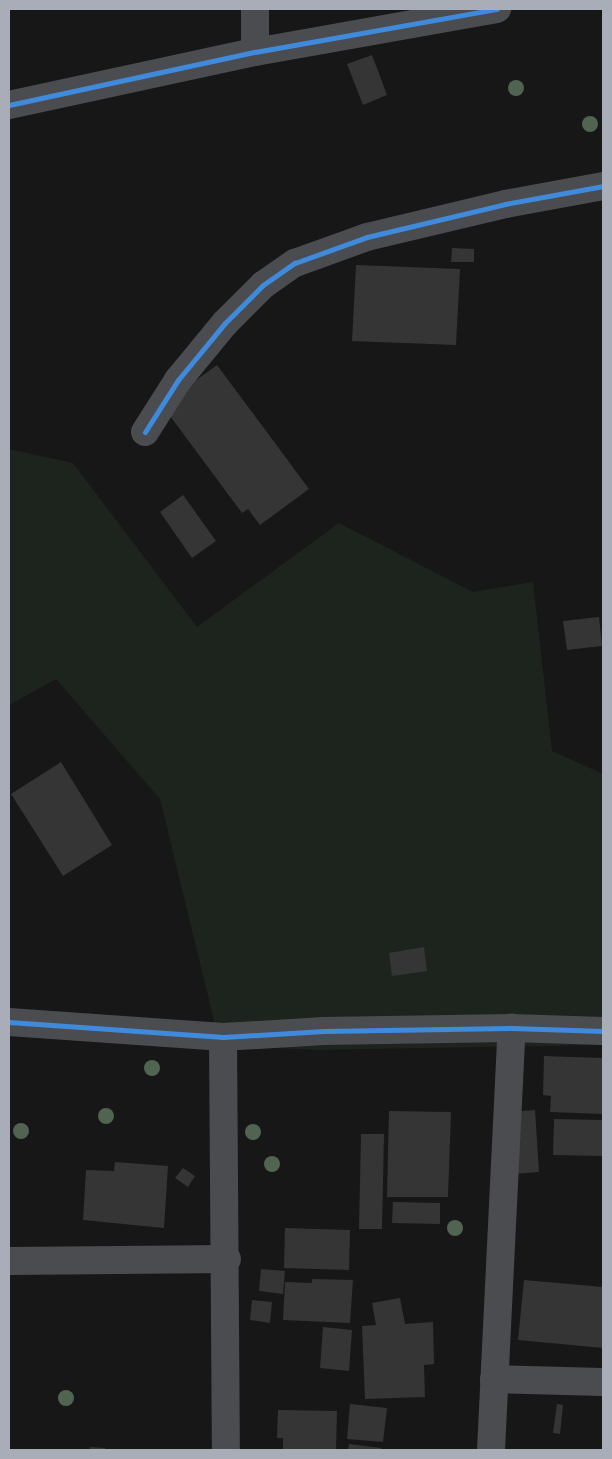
<!DOCTYPE html>
<style>
body{margin:0}
#map{position:relative;width:612px;height:1459px;overflow:hidden;background:#171717;font-family:"Sofia Sans Condensed",sans-serif}
div>[style]{position:absolute}
.green>*{inset:0;background:#1d241e}
.building>*{inset:0;background:#353536}
.street>*{height:28px;margin:-14px;padding:0 14px;transform-origin:14px;border-radius:14px;background:#4b4c50}
.cycleway>*{height:5px;margin:-2.5px;padding:0 2.5px;transform-origin:2.5px;border-radius:2.5px;background:#408adc}
.trees>*{width:16px;height:16px;margin:-8px;border-radius:50%;background:#506451}
span{translate:-50% -50%;white-space:nowrap;text-align:center;line-height:1.15;-webkit-text-stroke:4.5px #111113;paint-order:stroke}
.frame{position:absolute;inset:0;border:10px solid #a8adb8;pointer-events:none}
</style>
<div id="map">
<div class="green">
<div style="clip-path:polygon(9px 449px,73px 463px,197px 627px,339px 523px,473px 592px,533px 582px,552px 751px,603px 774px,603px 1045px,315px 1050px,220px 1045px,160px 799px,56px 679px,9px 705px)"></div>
</div>
<div class="building">
<div style="clip-path:polygon(372px 55px,387px 95px,363px 105px,347px 64px)"></div>
<div style="clip-path:polygon(452px 248px,474px 249px,474px 262px,451px 262px)"></div>
<div style="clip-path:polygon(356px 265px,460px 269px,456px 345px,352px 341px)"></div>
<div style="clip-path:polygon(217px 365px,309px 489px,260px 525px,248px 509px,242px 513px,162px 405px)"></div>
<div style="clip-path:polygon(183px 495px,216px 541px,192px 558px,160px 512px)"></div>
<div style="clip-path:polygon(599px 617px,602px 646px,567px 650px,563px 621px)"></div>
<div style="clip-path:polygon(61px 762px,112px 845px,63px 876px,11px 794px)"></div>
<div style="clip-path:polygon(424px 947px,427px 971px,392px 976px,389px 953px)"></div>
<div style="clip-path:polygon(544px 1056px,603px 1058px,603px 1114px,550px 1112px,551px 1096px,543px 1095px)"></div>
<div style="clip-path:polygon(535px 1110px,539px 1172px,512px 1174px,509px 1112px)"></div>
<div style="clip-path:polygon(389px 1111px,451px 1112px,448px 1197px,387px 1197px)"></div>
<div style="clip-path:polygon(554px 1119px,603px 1120px,603px 1156px,553px 1155px)"></div>
<div style="clip-path:polygon(361px 1134px,384px 1134px,382px 1229px,359px 1229px)"></div>
<div style="clip-path:polygon(115px 1162px,168px 1166px,164px 1228px,83px 1220px,86px 1170px,114px 1171px)"></div>
<div style="clip-path:polygon(183px 1168px,195px 1176px,188px 1187px,175px 1178px)"></div>
<div style="clip-path:polygon(393px 1202px,440px 1203px,440px 1224px,392px 1223px)"></div>
<div style="clip-path:polygon(285px 1228px,350px 1230px,349px 1270px,284px 1268px)"></div>
<div style="clip-path:polygon(261px 1269px,285px 1271px,283px 1294px,259px 1291px)"></div>
<div style="clip-path:polygon(312px 1279px,353px 1280px,350px 1323px,283px 1320px,285px 1282px,312px 1283px)"></div>
<div style="clip-path:polygon(524px 1280px,603px 1287px,603px 1348px,518px 1340px)"></div>
<div style="clip-path:polygon(400px 1298px,405px 1324px,433px 1322px,434px 1364px,424px 1365px,425px 1397px,365px 1399px,362px 1326px,376px 1325px,372px 1303px)"></div>
<div style="clip-path:polygon(252px 1300px,272px 1302px,270px 1323px,250px 1320px)"></div>
<div style="clip-path:polygon(323px 1327px,352px 1330px,349px 1371px,320px 1368px)"></div>
<div style="clip-path:polygon(350px 1404px,387px 1408px,383px 1442px,347px 1439px)"></div>
<div style="clip-path:polygon(557px 1404px,563px 1405px,560px 1434px,553px 1433px)"></div>
<div style="clip-path:polygon(278px 1410px,337px 1411px,336px 1450px,283px 1450px,283px 1438px,277px 1438px)"></div>
<div style="clip-path:polygon(349px 1444px,381px 1448px,381px 1450px,348px 1450px)"></div>
<div style="clip-path:polygon(90px 1447px,105px 1448px,105px 1450px,90px 1450px)"></div>
</div>
<div class="street">
<div style="left:255px;top:9px;width:43px;rotate:90deg"></div>
<div style="left:9px;top:105px;width:252px;rotate:-12.2deg"></div>
<div style="left:255px;top:52px;width:246px;rotate:-10.1deg"></div>
<div style="left:145px;top:432px;width:62px;rotate:-57.6deg"></div>
<div style="left:178px;top:380px;width:74px;rotate:-50.5deg"></div>
<div style="left:225px;top:323px;width:54px;rotate:-45deg"></div>
<div style="left:263px;top:285px;width:39px;rotate:-35deg"></div>
<div style="left:295px;top:263px;width:77px;rotate:-19.9deg"></div>
<div style="left:367px;top:237px;width:142px;rotate:-13.4deg"></div>
<div style="left:505px;top:204px;width:100px;rotate:-10.4deg"></div>
<div style="left:9px;top:1022px;width:215px;rotate:4deg"></div>
<div style="left:223px;top:1037px;width:101px;rotate:-3.4deg"></div>
<div style="left:324px;top:1031px;width:188px;rotate:-0.9deg"></div>
<div style="left:512px;top:1028px;width:91px;rotate:1.9deg"></div>
<div style="left:223px;top:1037px;width:413px;rotate:89.6deg"></div>
<div style="left:9px;top:1261px;width:218px;rotate:-0.5deg"></div>
<div style="left:494px;top:1379px;width:109px;rotate:1.6deg"></div>
<div style="left:491px;top:1450px;width:423px;rotate:-87.2deg"></div>
</div>
<div class="cycleway">
<div style="left:9px;top:105px;width:252px;rotate:-12.2deg"></div>
<div style="left:255px;top:52px;width:246px;rotate:-10.1deg"></div>
<div style="left:145px;top:432px;width:62px;rotate:-57.6deg"></div>
<div style="left:178px;top:380px;width:74px;rotate:-50.5deg"></div>
<div style="left:225px;top:323px;width:54px;rotate:-45deg"></div>
<div style="left:263px;top:285px;width:39px;rotate:-35deg"></div>
<div style="left:295px;top:263px;width:77px;rotate:-19.9deg"></div>
<div style="left:367px;top:237px;width:142px;rotate:-13.4deg"></div>
<div style="left:505px;top:204px;width:100px;rotate:-10.4deg"></div>
<div style="left:9px;top:1022px;width:215px;rotate:4deg"></div>
<div style="left:223px;top:1037px;width:101px;rotate:-3.4deg"></div>
<div style="left:324px;top:1031px;width:188px;rotate:-0.9deg"></div>
<div style="left:512px;top:1028px;width:91px;rotate:1.9deg"></div>
</div>
<div class="trees">
<div style="left:516px;top:88px"></div>
<div style="left:590px;top:124px"></div>
<div style="left:152px;top:1068px"></div>
<div style="left:106px;top:1116px"></div>
<div style="left:21px;top:1131px"></div>
<div style="left:253px;top:1132px"></div>
<div style="left:272px;top:1164px"></div>
<div style="left:455px;top:1228px"></div>
<div style="left:66px;top:1398px"></div>
</div>
<div class="frame"></div>
</div>
